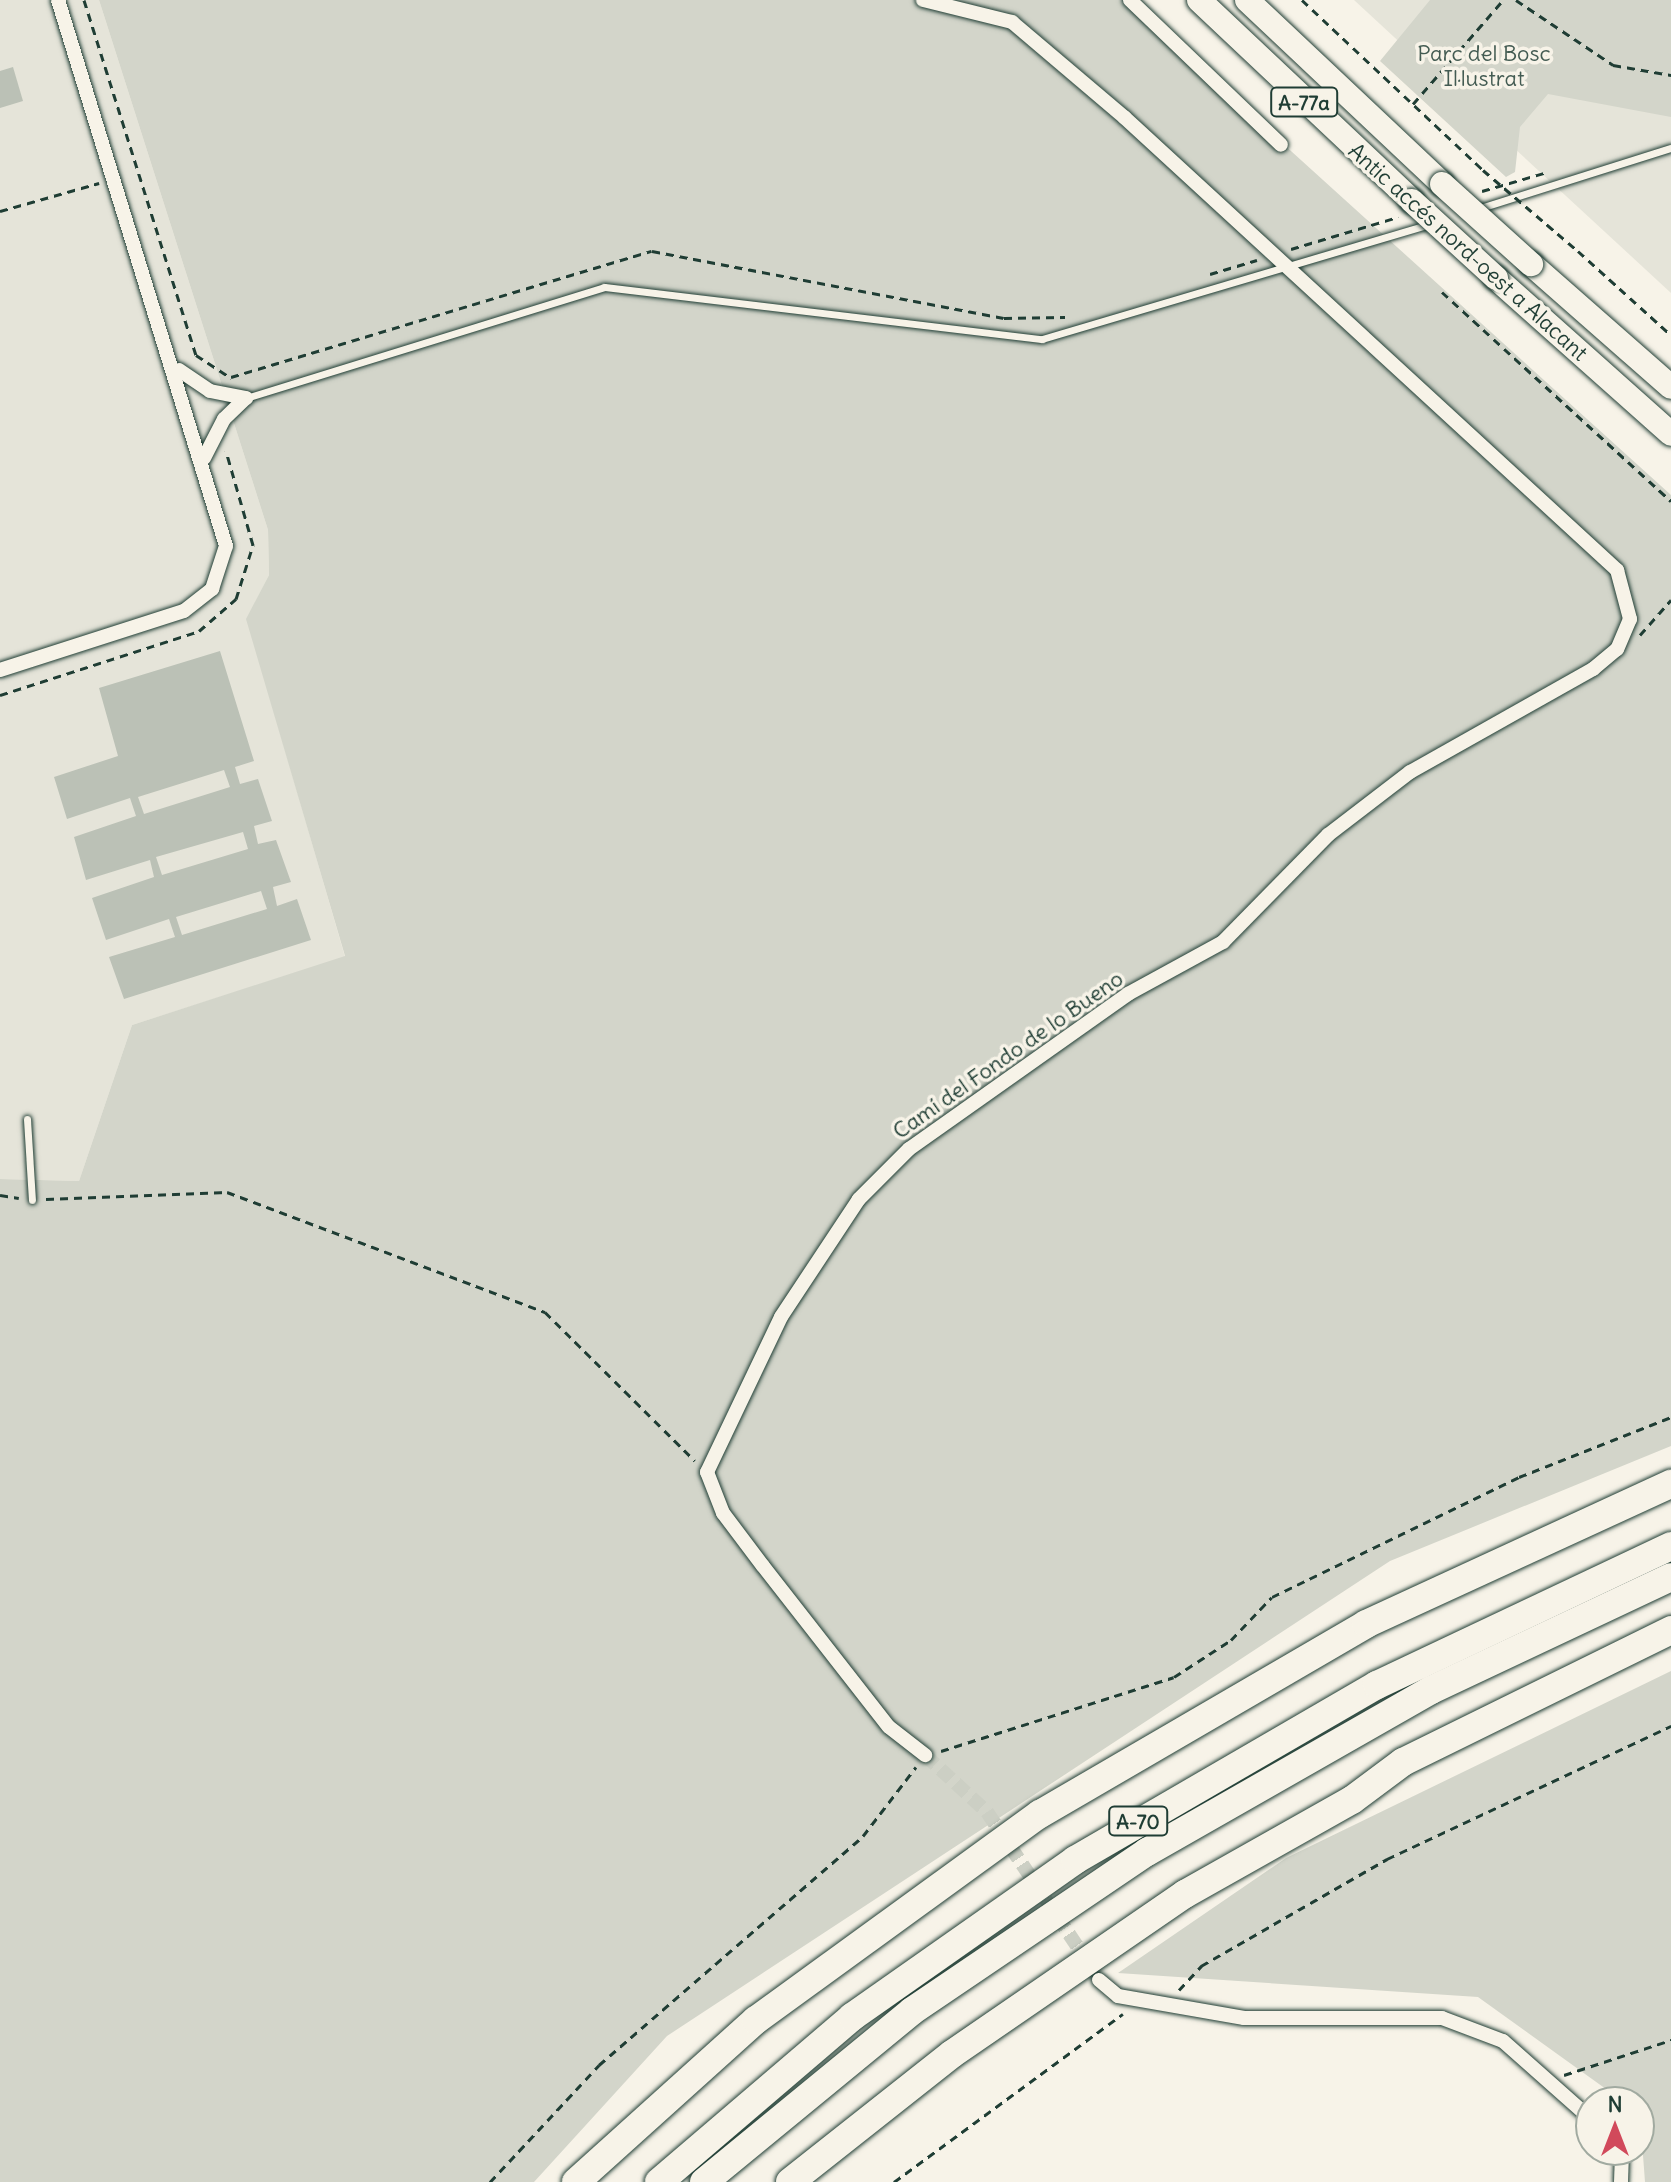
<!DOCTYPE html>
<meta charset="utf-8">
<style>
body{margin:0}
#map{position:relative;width:1671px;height:2182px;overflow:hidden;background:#f7f3e8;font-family:Delius,sans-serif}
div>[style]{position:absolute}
.built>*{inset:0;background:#e5e4d9}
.green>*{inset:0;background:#d3d5ca}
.building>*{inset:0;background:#bbc1b6}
.minor-tunnel>*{height:14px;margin-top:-7px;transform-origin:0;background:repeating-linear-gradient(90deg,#cccfc4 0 14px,transparent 0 21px)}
.path>*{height:3px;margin-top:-1.5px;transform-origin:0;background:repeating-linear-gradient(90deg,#1f3d34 0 8px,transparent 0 14px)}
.roads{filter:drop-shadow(0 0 2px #1f3d34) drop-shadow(0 0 2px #1f3d34)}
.service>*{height:7px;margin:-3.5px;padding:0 3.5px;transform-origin:3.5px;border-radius:3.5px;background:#f7f3e8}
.minor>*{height:14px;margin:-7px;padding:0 7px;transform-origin:7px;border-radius:7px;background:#f7f3e8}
.primary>*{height:24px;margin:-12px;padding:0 12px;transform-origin:12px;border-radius:12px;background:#f7f3e8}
.motorway>*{height:28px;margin:-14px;padding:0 14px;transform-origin:14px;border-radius:14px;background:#f7f3e8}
.path-bridge>*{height:3px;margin-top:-1.5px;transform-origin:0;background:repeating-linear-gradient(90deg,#1f3d34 0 8px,transparent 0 14px)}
.bridges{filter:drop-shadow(0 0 2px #1f3d34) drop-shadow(0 0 2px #1f3d34)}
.primary-bridge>*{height:24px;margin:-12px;padding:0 12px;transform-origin:12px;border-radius:12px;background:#f7f3e8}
span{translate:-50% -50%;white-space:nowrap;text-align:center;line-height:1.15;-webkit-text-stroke:7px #f7f3e8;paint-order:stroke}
.shield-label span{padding:2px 6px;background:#f7f3e8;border:2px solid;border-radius:6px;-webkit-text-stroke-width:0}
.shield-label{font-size:20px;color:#1f3d34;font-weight:700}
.park-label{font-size:22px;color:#435b52}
.street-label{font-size:22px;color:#1f3d34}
.north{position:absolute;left:1575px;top:2086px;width:80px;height:80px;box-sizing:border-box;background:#f7f3e8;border:2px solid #a1aaa0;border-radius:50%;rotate:0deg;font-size:22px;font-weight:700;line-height:32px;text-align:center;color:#1f3d34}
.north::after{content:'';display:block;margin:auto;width:28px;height:36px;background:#d1495b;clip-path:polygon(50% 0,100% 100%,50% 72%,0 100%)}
</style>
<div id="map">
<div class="built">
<div style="clip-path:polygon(0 0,99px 0,268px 530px,269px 575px,247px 619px,345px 957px,132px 1025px,79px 1181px,0 1179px)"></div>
<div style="clip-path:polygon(1354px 0,1671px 0,1671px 293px)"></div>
</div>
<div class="green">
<div style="clip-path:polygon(99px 0,1124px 0,1671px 495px,1671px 1446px,1390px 1561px,667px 2036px,534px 2182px,0 2182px,0 1179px,79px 1181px,132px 1025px,345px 956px,246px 619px,269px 575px,268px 530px)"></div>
<div style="clip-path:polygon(1430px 0,1671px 0,1671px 117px,1548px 94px,1520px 127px,1515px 172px,1506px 177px,1380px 61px)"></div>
<div style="clip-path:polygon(1671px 1671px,1671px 2182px,1645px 2182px,1639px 2102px,1624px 2102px,1478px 1997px,1118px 1973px,1286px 1858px)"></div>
</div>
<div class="building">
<div style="clip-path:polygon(13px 67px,23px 101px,0 108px,0 71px)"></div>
<div style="clip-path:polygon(evenodd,220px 651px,254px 761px,235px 767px,240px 784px,258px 779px,272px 821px,254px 826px,258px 844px,276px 840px,291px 882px,273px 887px,277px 906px,297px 899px,311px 940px,124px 999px,109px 957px,175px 937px,169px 919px,106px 940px,92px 898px,154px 877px,150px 860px,86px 880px,74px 837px,136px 816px,130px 798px,67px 819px,54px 777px,118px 756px,99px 688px,220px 651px,224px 770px,230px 787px,144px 814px,138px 797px,224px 770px,220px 651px,243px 832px,248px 849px,162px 875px,156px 857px,243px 832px,220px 651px,261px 891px,267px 909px,182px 935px,176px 917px,261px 891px)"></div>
</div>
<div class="minor-tunnel">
<div style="left:925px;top:1755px;width:84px;rotate:42.6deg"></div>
<div style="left:987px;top:1812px;width:183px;rotate:56.1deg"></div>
</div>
<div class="path">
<div style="left:84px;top:0;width:372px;rotate:72.5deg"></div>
<div style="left:196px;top:355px;width:42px;rotate:33.3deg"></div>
<div style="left:1302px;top:0;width:248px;rotate:43.2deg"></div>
<div style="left:1516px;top:0;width:117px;rotate:33.8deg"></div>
<div style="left:1613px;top:65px;width:59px;rotate:9.8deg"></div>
<div style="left:1413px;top:104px;width:138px;rotate:-49.1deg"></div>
<div style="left:1482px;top:191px;width:65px;rotate:-16.2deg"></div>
<div style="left:0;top:211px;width:103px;rotate:-15.8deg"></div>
<div style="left:1291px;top:249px;width:112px;rotate:-16.7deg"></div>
<div style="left:1578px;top:251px;width:125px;rotate:42.1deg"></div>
<div style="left:1210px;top:274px;width:49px;rotate:-16.6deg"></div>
<div style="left:1442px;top:292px;width:310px;rotate:42.4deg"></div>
<div style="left:231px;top:377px;width:439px;rotate:-16.7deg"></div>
<div style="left:652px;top:251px;width:358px;rotate:10.8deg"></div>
<div style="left:1004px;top:318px;width:61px;rotate:-0.9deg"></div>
<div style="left:1640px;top:635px;width:47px;rotate:-48.5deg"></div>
<div style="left:0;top:695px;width:209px;rotate:-17.8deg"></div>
<div style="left:199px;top:631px;width:49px;rotate:-40.9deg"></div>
<div style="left:236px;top:599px;width:57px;rotate:-72.5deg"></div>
<div style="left:253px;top:545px;width:98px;rotate:-106deg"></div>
<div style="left:0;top:1195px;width:19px;rotate:9deg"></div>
<div style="left:46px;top:1199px;width:181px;rotate:-2.2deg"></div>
<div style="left:227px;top:1192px;width:340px;rotate:20.7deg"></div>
<div style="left:545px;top:1312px;width:211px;rotate:44.8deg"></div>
<div style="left:941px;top:1751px;width:244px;rotate:-17.6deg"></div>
<div style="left:1174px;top:1677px;width:68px;rotate:-33deg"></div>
<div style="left:1231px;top:1640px;width:59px;rotate:-46.4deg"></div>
<div style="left:1272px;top:1597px;width:275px;rotate:-25.9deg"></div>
<div style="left:1519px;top:1477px;width:163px;rotate:-21.5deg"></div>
<div style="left:1179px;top:1990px;width:33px;rotate:-47deg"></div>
<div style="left:1201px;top:1966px;width:215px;rotate:-29.9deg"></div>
<div style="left:1387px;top:1859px;width:314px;rotate:-25.1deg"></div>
<div style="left:1564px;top:2075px;width:113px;rotate:-18.1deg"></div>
<div style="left:490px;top:2182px;width:160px;rotate:-47deg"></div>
<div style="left:599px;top:2065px;width:349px;rotate:-40.9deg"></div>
<div style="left:863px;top:1836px;width:87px;rotate:-52.5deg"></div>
<div style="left:894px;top:2182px;width:284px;rotate:-36.3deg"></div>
</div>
<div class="roads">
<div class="service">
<div style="left:1477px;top:209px;width:203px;rotate:-17.5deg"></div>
<div style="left:246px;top:398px;width:375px;rotate:-17.2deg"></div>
<div style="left:604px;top:287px;width:441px;rotate:6.8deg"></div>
<div style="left:1042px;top:339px;width:406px;rotate:-16.5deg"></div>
<div style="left:27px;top:1119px;width:81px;rotate:86.5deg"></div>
</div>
<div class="minor">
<div style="left:923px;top:0;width:92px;rotate:13.9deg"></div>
<div style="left:1012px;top:22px;width:147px;rotate:40.3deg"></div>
<div style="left:1124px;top:117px;width:670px;rotate:42.58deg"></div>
<div style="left:1617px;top:570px;width:51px;rotate:75.1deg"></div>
<div style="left:1630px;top:619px;width:33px;rotate:113deg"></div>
<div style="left:1617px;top:649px;width:31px;rotate:140deg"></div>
<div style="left:1593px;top:669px;width:210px;rotate:150.6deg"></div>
<div style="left:1410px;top:772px;width:103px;rotate:142.5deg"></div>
<div style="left:1328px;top:835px;width:150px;rotate:134.5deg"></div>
<div style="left:1223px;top:942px;width:108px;rotate:151.3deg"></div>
<div style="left:1128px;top:994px;width:268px;rotate:144.7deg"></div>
<div style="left:909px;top:1149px;width:71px;rotate:135deg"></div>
<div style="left:859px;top:1199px;width:141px;rotate:123.5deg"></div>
<div style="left:781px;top:1317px;width:172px;rotate:115.5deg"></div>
<div style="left:707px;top:1472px;width:44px;rotate:68.7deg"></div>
<div style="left:723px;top:1513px;width:66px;rotate:53deg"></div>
<div style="left:763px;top:1566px;width:204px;rotate:52deg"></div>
<div style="left:889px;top:1727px;width:46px;rotate:37.9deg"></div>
<div style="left:1130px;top:0;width:209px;rotate:43.8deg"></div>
<div style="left:179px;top:370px;width:37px;rotate:34deg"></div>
<div style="left:210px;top:391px;width:37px;rotate:11deg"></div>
<div style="left:204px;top:458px;width:44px;rotate:-62.9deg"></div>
<div style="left:224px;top:419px;width:30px;rotate:-44deg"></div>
<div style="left:0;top:670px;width:193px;rotate:-17.8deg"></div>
<div style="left:184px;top:611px;width:36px;rotate:-38deg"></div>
<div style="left:212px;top:589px;width:45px;rotate:-72deg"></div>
<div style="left:226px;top:546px;width:571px;rotate:-107.1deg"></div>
<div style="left:1099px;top:1980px;width:25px;rotate:40deg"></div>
<div style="left:1118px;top:1996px;width:128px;rotate:9.9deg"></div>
<div style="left:1244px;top:2018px;width:198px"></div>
<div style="left:1442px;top:2018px;width:65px;rotate:20.7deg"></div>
<div style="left:1503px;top:2041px;width:118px;rotate:41.6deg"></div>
<div style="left:1621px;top:2182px;width:32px;rotate:-88deg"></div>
</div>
<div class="primary">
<div style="left:1199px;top:0;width:293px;rotate:43.3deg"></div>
<div style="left:1247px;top:0;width:268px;rotate:43.3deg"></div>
<div style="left:1531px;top:264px;width:186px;rotate:41.3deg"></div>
<div style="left:1496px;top:278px;width:234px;rotate:41.7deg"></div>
</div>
<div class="motorway">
<div style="left:576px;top:2182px;width:242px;rotate:-42deg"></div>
<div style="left:756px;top:2020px;width:351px;rotate:-36deg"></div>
<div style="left:1040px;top:1814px;width:377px;rotate:-30.2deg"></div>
<div style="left:1366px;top:1624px;width:336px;rotate:-24.7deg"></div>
<div style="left:659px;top:2182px;width:254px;rotate:-40.5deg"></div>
<div style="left:852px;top:2017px;width:273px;rotate:-35.1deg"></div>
<div style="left:1075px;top:1860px;width:349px;rotate:-30.1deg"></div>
<div style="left:1377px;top:1685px;width:325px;rotate:-25.3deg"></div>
<div style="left:704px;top:2182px;width:269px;rotate:-39.4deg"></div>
<div style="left:912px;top:2011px;width:284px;rotate:-34.1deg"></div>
<div style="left:1147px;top:1852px;width:327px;rotate:-29.7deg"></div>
<div style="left:1431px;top:1690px;width:265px;rotate:-25.2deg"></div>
<div style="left:790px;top:2182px;width:206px;rotate:-38.3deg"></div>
<div style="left:952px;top:2054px;width:283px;rotate:-34.5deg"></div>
<div style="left:1185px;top:1894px;width:192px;rotate:-29.4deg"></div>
<div style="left:1352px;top:1800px;width:64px;rotate:-36.7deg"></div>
<div style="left:1403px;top:1762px;width:299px;rotate:-26.2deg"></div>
</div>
</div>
<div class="path-bridge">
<div style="left:1483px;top:170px;width:125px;rotate:40.5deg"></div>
</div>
<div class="bridges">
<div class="primary-bridge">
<div style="left:1442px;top:184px;width:120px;rotate:42deg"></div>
<div style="left:1412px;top:201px;width:114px;rotate:42.5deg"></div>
</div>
</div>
<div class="shield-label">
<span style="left:1304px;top:102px">A-77a</span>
<span style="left:1138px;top:1821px">A-70</span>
</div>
<div class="park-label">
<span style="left:1484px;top:66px">Parc del Bosc<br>Il·lustrat</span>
</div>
<div class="street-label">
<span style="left:1468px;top:252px;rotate:42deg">Antic accés nord-oest a Alacant</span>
<span style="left:1008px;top:1055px;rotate:-35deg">Camí del Fondo de lo Bueno</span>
</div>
<div class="north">N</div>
</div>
